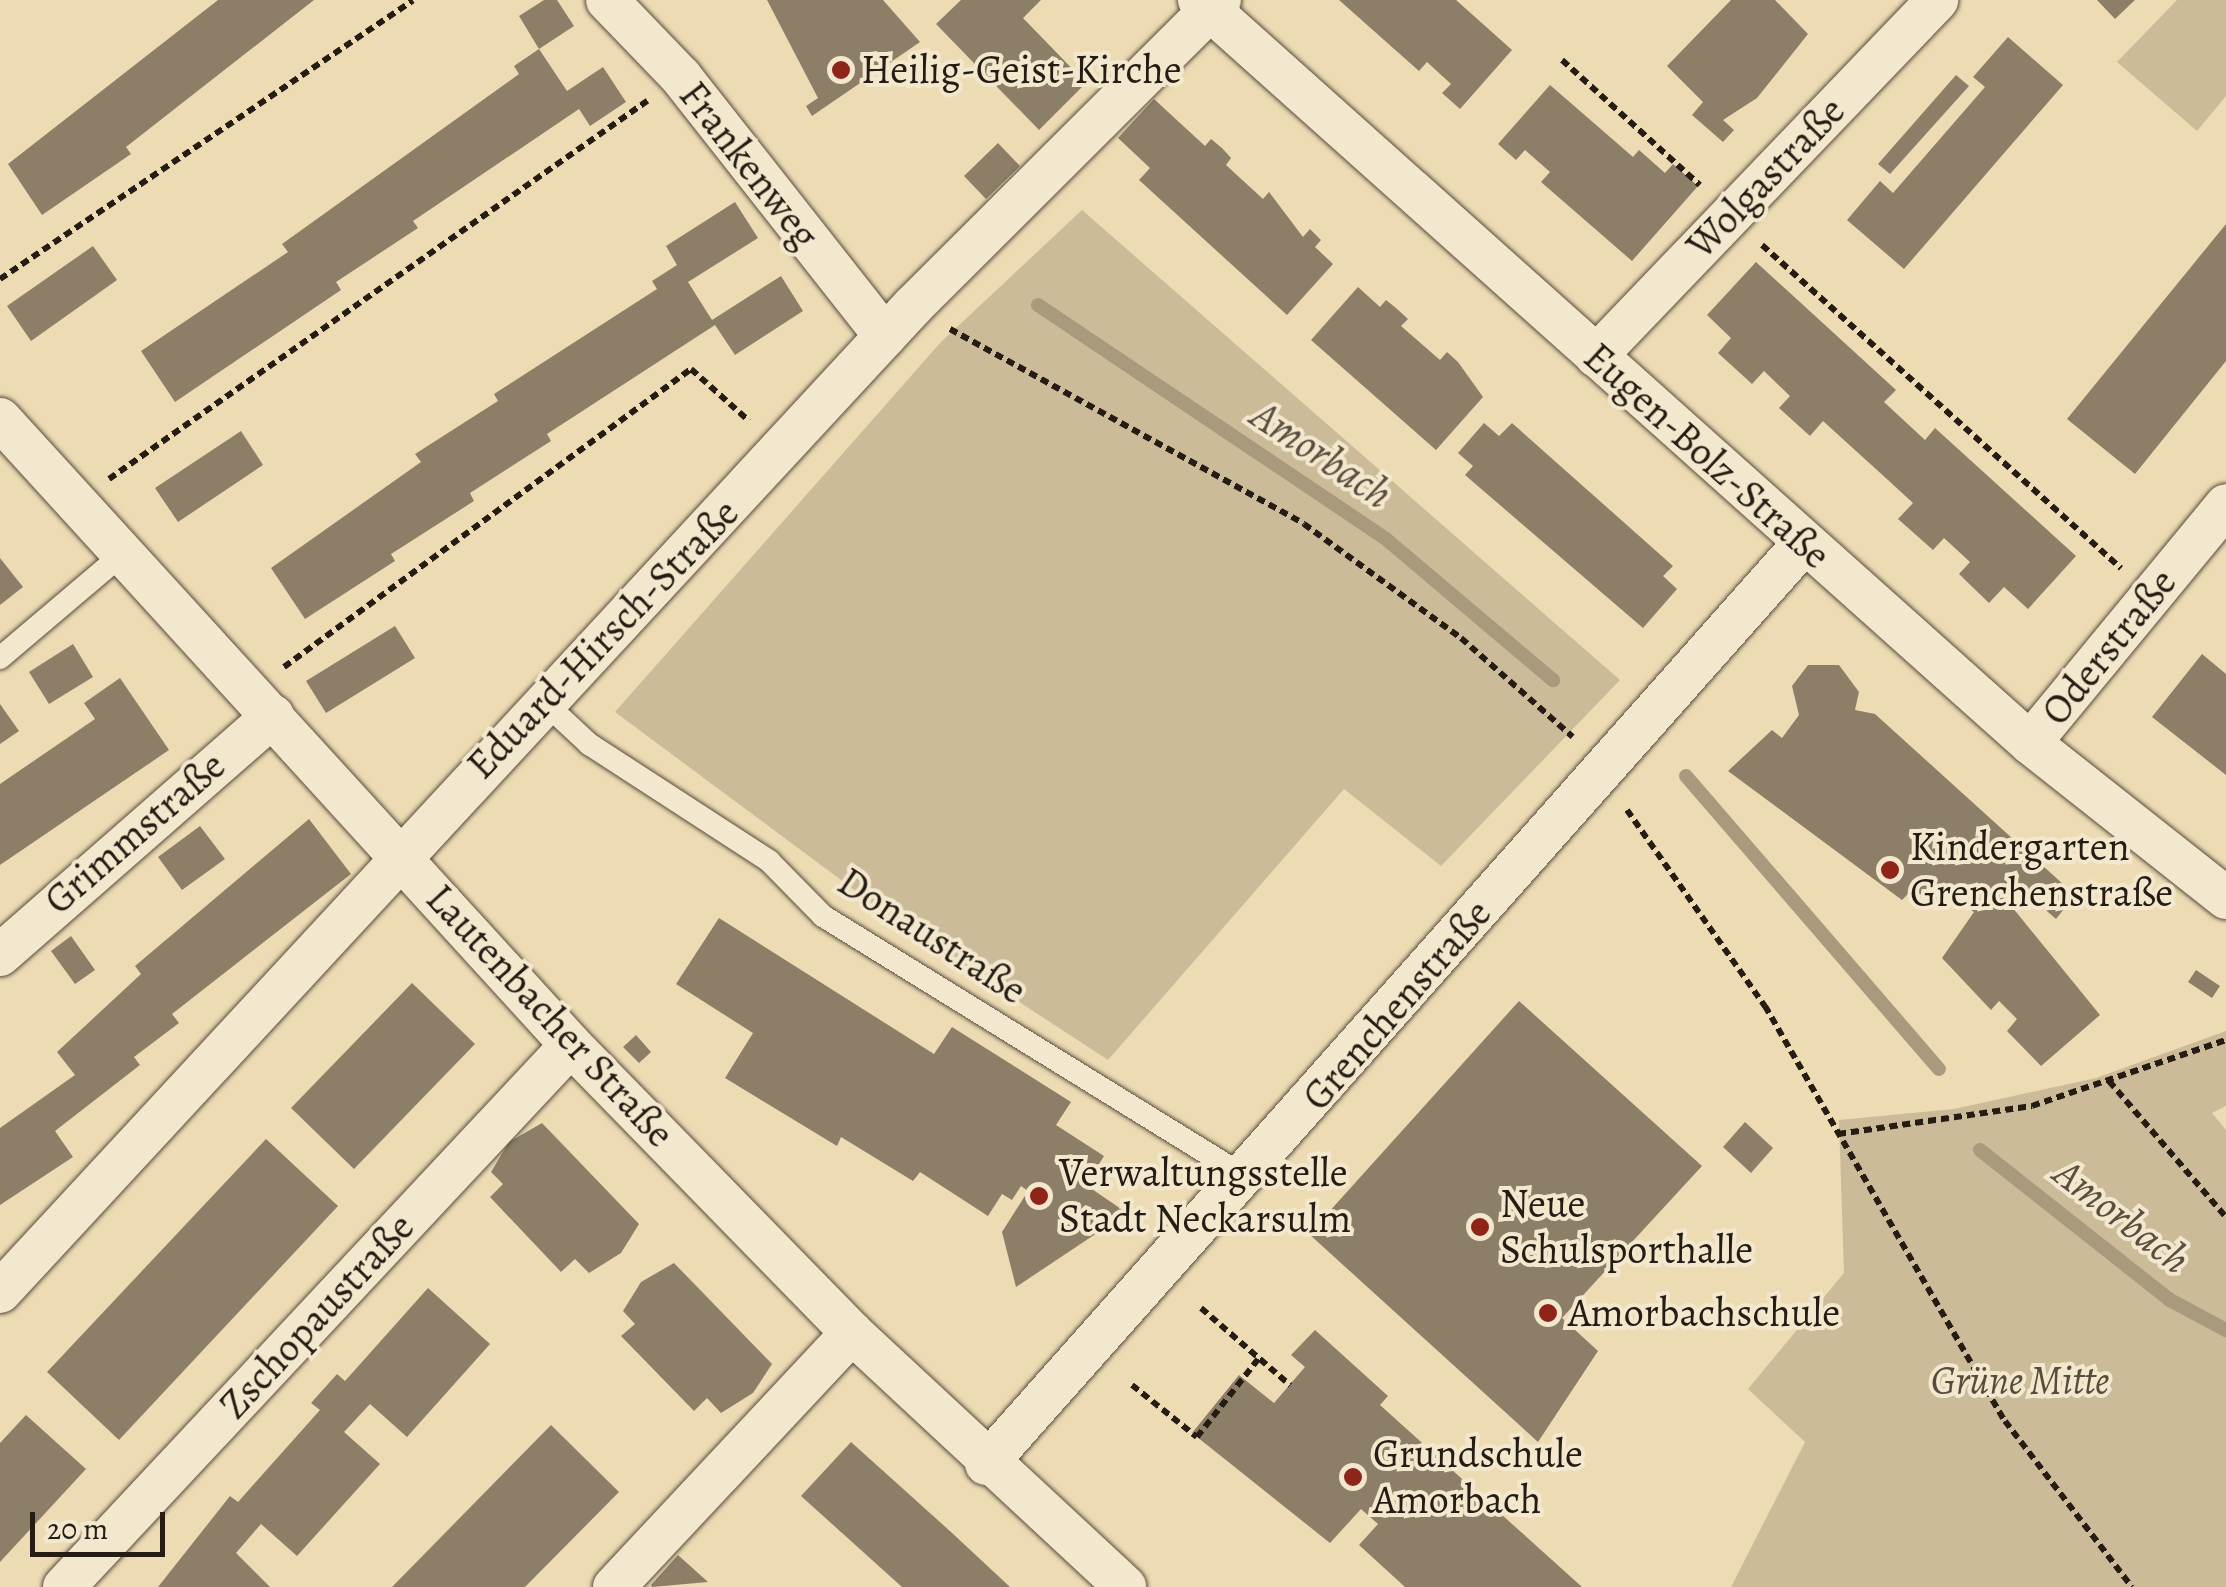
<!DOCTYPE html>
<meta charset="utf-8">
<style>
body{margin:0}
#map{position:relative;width:2226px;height:1587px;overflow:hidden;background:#eddbb4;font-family:Alegreya,serif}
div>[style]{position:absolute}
.green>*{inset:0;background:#cbbb99}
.stream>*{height:14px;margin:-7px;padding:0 7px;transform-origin:7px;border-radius:7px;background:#a99a7e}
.building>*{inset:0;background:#8d7f67}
.path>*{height:6px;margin-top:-3px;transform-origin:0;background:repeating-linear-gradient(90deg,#251c14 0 8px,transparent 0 13px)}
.roads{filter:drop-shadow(0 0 2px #574c3c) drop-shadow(0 0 2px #574c3c)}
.lane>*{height:22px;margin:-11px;padding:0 11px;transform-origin:11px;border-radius:11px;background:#f3e8ce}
.street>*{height:42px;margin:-21px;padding:0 21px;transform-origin:21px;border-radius:21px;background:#f3e8ce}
.dots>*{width:28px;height:28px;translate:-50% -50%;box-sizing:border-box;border:5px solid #f3e8ce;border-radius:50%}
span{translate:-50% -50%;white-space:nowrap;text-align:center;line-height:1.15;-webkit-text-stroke:8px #f3e8ce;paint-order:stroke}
.poi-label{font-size:40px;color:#251c14}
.left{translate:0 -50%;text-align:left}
.street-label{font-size:40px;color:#251c14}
.park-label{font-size:40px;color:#574c3c;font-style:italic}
.water-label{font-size:42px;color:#5a4e3e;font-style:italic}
.scale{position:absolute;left:30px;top:1512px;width:135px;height:45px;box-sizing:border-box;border:5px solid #251c14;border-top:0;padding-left:12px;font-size:30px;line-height:35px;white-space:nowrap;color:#251c14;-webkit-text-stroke:8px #f3e8ce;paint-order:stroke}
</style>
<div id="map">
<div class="green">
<div style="clip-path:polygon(2177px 0,2226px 0,2226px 96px,2197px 131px,2117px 62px)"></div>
<div style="clip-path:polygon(1082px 210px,1620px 680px,1441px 866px,1344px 789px,1108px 1060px,903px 926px,615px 712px,941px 342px)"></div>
<div style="clip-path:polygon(2226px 1031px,2226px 1106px,2212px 1113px,2226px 1130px,2226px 1587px,1731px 1587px,1805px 1442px,1748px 1389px,1844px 1273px,1839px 1120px,1954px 1109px,2096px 1078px)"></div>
</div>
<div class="stream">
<div style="left:1038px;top:305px;width:419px;rotate:33.9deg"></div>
<div style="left:1386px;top:539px;width:219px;rotate:40.2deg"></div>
<div style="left:1686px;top:776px;width:387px;rotate:49.2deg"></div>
<div style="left:1980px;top:1150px;width:242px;rotate:38.3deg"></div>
<div style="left:2170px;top:1300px;width:64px;rotate:28.2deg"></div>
</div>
<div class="building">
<div style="clip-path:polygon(218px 0,314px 0,126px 147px,131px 154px,42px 215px,8px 164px)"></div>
<div style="clip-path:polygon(544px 0,557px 0,574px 26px,539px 49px,519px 16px)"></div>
<div style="clip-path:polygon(767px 0,883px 0,920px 42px,812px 116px,806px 106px,818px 98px)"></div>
<div style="clip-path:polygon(961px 0,1041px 0,1023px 18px,1086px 83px,1039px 130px,936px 24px)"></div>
<div style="clip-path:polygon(1339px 0,1456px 0,1512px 50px,1460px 109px,1442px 93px,1451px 84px,1427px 62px,1419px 71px)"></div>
<div style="clip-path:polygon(1731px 0,1775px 0,1808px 34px,1757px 98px,1723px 120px,1734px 130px,1723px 142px,1692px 115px,1703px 102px,1667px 66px)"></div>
<div style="clip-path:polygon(2097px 0,2135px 0,2115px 19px)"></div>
<div style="clip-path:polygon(2008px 37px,2063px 85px,1904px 269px,1847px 220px,1880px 181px,1893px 193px,1985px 87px,1973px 77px)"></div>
<div style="clip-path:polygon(539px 49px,567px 91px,603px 67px,626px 102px,590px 126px,579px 109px,413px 221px,418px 228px,336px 282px,341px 290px,175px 402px,141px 351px,288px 252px,282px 244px,519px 74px,514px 66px)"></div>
<div style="clip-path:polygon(1956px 75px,1969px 86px,1890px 174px,1878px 164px)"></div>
<div style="clip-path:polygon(1550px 85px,1633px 157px,1639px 150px,1665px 173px,1673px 164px,1698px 186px,1632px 261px,1541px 182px,1550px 172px,1525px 150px,1516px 160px,1498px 144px)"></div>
<div style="clip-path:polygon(1154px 99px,1205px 146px,1211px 139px,1222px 148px,1231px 158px,1226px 165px,1263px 199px,1269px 192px,1303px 237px,1310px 229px,1321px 240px,1315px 247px,1333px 264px,1287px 315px,1139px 180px,1150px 168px,1118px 138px)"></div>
<div style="clip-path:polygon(998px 143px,1020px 166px,986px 199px,964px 176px)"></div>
<div style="clip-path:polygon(735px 202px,758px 238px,688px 282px,712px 320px,781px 276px,803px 311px,735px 355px,715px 325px,547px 434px,551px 441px,470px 493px,474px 501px,391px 554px,395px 561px,305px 619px,271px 568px,421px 462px,415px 454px,498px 401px,494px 394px,657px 289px,652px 281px,677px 265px,666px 246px)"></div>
<div style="clip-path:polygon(2226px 224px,2226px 361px,2135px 474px,2067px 419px)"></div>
<div style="clip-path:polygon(93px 246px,117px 280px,31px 341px,7px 306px)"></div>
<div style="clip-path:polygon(1756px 262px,1896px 390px,1884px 402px,1925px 440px,1935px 428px,2076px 556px,2028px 609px,2004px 587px,1989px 603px,1959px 574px,1970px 562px,1944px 538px,1933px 550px,1898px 519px,1913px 503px,1888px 480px,1823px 421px,1810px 436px,1779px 408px,1790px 396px,1764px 371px,1752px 384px,1718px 353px,1731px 338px,1707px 315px)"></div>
<div style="clip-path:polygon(1358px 287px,1380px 307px,1386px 300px,1396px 308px,1408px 319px,1401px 326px,1440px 360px,1447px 352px,1458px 362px,1483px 397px,1436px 450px,1311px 340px)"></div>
<div style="clip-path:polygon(1484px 423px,1499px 436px,1512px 423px,1673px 566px,1663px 576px,1677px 589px,1643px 628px,1465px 475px,1473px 466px,1458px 453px)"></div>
<div style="clip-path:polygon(241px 431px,263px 465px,178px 522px,155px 488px)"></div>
<div style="clip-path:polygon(0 558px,23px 587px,0 605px)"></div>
<div style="clip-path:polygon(395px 626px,415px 658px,326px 713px,306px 681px)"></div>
<div style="clip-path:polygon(73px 644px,93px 677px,49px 704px,29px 672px)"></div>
<div style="clip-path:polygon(2202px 654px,2226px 674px,2226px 775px,2152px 717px)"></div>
<div style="clip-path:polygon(1808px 665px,1839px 665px,1859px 692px,1855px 710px,1875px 714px,2075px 895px,2056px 919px,2016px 884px,2004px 897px,2100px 1015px,2041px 1066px,2007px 1031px,2017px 1019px,1999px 1001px,1991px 1010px,1942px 958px,1974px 912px,1945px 892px,1934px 905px,1913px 889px,1902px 900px,1728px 771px,1772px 730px,1782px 738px,1799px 715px,1792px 686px)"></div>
<div style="clip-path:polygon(120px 678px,169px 750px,0 865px,0 784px,95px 719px,84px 703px)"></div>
<div style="clip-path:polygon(0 704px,19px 731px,0 744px)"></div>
<div style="clip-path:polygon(309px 819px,351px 874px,172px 1014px,179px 1023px,134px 1057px,140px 1065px,55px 1131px,73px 1157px,0 1205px,0 1128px,75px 1075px,57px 1052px,141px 974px,135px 966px)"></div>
<div style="clip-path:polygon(200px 826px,225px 859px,182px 890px,158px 857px)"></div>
<div style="clip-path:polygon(719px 918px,934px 1054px,952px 1027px,1071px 1102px,1056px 1125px,1104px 1156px,1086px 1185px,1127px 1213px,1016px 1287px,1002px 1232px,1028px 1191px,1021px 1186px,1012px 1200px,1002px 1194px,988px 1216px,920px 1172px,913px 1181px,841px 1137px,837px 1146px,725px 1078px,753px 1033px,676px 984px)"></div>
<div style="clip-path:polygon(71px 936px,95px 970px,75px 984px,51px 951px)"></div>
<div style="clip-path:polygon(2196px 970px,2220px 986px,2212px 998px,2188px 982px)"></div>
<div style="clip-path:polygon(412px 983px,475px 1044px,354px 1169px,291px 1108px)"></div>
<div style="clip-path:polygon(1519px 1001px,1702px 1166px,1562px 1318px,1598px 1351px,1538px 1442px,1309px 1234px)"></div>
<div style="clip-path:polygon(636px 1035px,651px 1052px,639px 1063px,623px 1047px)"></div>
<div style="clip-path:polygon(1745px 1122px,1773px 1148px,1751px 1173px,1723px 1147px)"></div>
<div style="clip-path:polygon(542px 1123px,639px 1224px,621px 1253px,589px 1273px,575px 1259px,561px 1272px,490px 1197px,503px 1184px,491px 1172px,509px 1142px)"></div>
<div style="clip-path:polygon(266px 1139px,338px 1206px,119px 1440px,47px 1372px)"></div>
<div style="clip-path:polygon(674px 1263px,772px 1364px,753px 1393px,721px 1413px,707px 1398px,694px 1411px,621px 1336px,635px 1324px,623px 1311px,641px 1282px)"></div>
<div style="clip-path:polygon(428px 1288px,490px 1344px,407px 1437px,370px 1404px,344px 1432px,380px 1464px,297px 1556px,261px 1524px,236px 1553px,270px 1587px,158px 1587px,230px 1496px,238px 1502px,320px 1410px,311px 1403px,337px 1374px,345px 1381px)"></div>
<div style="clip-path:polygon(1315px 1330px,1388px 1396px,1380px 1405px,1582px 1587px,1405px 1587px,1359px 1545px,1378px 1524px,1361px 1509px,1330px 1543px,1192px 1433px,1239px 1375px,1274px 1403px,1305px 1367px,1291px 1355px)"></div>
<div style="clip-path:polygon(26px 1415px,86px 1469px,0 1562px,0 1443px)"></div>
<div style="clip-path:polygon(551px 1425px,619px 1492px,525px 1587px,392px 1587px)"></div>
<div style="clip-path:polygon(851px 1442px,951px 1532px,1010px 1587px,902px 1587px,801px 1496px)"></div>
<div style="clip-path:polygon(678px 1555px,708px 1582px,652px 1587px,651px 1585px)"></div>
</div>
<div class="path">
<div style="left:1562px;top:60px;width:186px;rotate:42.2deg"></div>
<div style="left:1762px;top:245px;width:483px;rotate:42deg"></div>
<div style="left:0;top:279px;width:498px;rotate:-34deg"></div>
<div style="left:950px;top:329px;width:404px;rotate:28.8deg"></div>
<div style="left:1304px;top:524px;width:194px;rotate:36deg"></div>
<div style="left:1461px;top:638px;width:149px;rotate:41.5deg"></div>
<div style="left:109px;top:479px;width:658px;rotate:-35.09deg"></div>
<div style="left:284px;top:667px;width:504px;rotate:-36.21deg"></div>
<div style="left:691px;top:369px;width:78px;rotate:41.9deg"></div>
<div style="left:1627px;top:810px;width:240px;rotate:54.9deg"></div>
<div style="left:1765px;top:1006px;width:479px;rotate:60deg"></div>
<div style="left:2005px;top:1421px;width:209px;rotate:52.6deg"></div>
<div style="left:2109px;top:1081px;width:179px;rotate:49.3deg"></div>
<div style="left:1838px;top:1134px;width:196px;rotate:-8.2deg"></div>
<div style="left:2032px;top:1106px;width:205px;rotate:-18.8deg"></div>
<div style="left:1201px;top:1308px;width:118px;rotate:40.9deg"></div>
<div style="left:1132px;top:1385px;width:83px;rotate:38.7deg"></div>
<div style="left:1197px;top:1437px;width:100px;rotate:-51.9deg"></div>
</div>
<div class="roads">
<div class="lane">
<div style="left:0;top:658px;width:165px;rotate:-40.3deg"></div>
<div style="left:544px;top:702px;width:62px;rotate:43deg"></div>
<div style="left:589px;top:744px;width:215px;rotate:33deg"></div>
<div style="left:769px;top:861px;width:77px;rotate:45.5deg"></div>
<div style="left:823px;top:916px;width:497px;rotate:31.7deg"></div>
</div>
<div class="street">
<div style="left:607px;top:0;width:107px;rotate:46.1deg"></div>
<div style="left:681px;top:77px;width:330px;rotate:51.8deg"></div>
<div style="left:1199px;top:0;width:1115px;rotate:41.8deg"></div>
<div style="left:2030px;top:743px;width:250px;rotate:38.3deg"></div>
<div style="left:1596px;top:356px;width:493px;rotate:-46.2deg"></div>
<div style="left:0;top:419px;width:847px;rotate:47.63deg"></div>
<div style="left:571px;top:1045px;width:402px;rotate:45.7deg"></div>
<div style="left:852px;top:1333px;width:373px;rotate:42.9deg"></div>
<div style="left:2030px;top:743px;width:308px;rotate:-50.5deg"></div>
<div style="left:0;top:955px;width:363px;rotate:-41.2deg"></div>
<div style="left:0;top:1292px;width:1345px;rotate:-47.2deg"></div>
<div style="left:914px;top:305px;width:432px;rotate:-44.9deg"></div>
<div style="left:986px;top:1464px;width:1230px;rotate:-48.39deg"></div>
<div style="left:64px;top:1587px;width:742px;rotate:-46.91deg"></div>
<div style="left:614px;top:1587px;width:348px;rotate:-46.9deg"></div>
</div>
</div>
<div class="dots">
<div style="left:841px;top:70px;background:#8f2418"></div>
<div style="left:1890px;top:870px;background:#8f2418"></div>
<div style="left:1039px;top:1196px;background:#8f2418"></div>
<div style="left:1480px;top:1227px;background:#8f2418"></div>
<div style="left:1548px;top:1313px;background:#8f2418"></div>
<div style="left:1353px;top:1477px;background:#8f2418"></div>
</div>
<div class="poi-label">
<span class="left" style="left:861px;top:70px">Heilig-Geist-Kirche</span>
<span class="left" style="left:1910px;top:870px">Kindergarten<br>Grenchenstraße</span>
<span class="left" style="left:1059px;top:1196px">Verwaltungsstelle<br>Stadt Neckarsulm</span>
<span class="left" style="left:1500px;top:1227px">Neue<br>Schulsporthalle</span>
<span class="left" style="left:1568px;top:1313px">Amorbachschule</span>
<span class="left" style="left:1373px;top:1477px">Grundschule<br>Amorbach</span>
</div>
<div class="street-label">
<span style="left:749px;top:165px;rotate:52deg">Frankenweg</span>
<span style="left:1766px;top:178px;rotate:-46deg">Wolgastraße</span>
<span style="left:1707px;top:456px;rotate:42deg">Eugen-Bolz-Straße</span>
<span style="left:603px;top:639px;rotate:-46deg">Eduard-Hirsch-Straße</span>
<span style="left:2109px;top:647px;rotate:-51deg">Oderstraße</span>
<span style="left:135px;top:833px;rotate:-41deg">Grimmstraße</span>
<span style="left:932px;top:936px;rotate:33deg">Donaustraße</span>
<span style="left:1397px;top:1005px;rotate:-49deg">Grenchenstraße</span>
<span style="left:550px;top:1016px;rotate:47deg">Lautenbacher Straße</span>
<span style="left:317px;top:1316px;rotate:-47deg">Zschopaustraße</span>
</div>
<div class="park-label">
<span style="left:2020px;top:1381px">Grüne Mitte</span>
</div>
<div class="water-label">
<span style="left:1322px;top:454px;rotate:34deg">Amorbach</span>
<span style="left:2122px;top:1216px;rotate:38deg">Amorbach</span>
</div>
<div class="scale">20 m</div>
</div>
